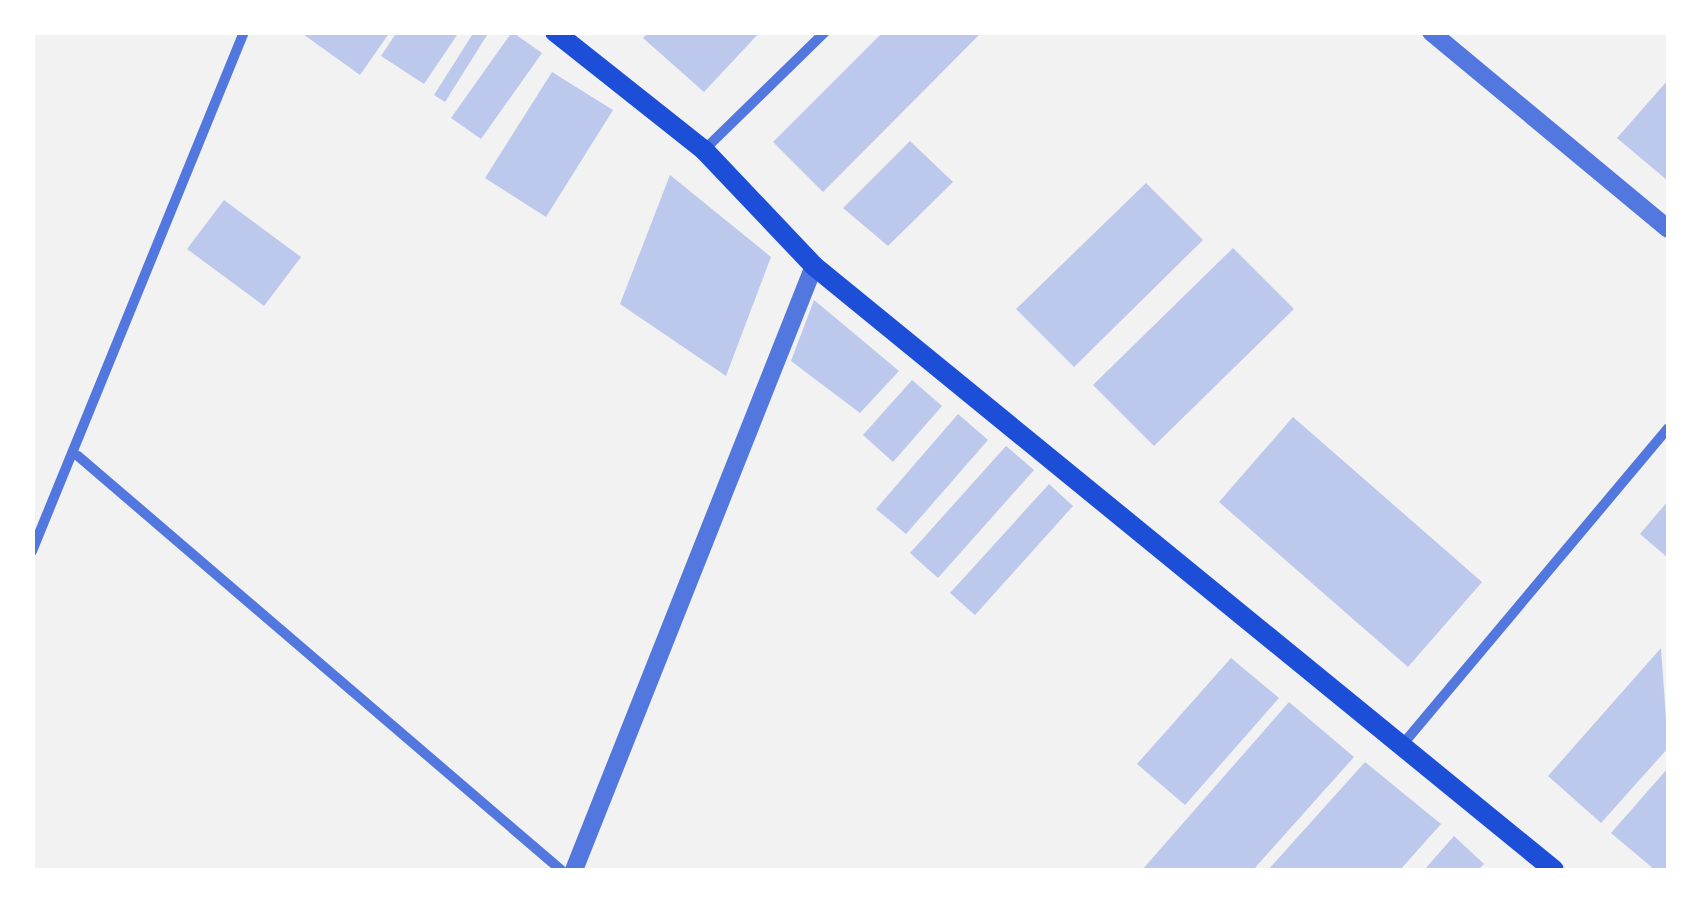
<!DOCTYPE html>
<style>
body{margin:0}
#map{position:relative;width:1701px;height:903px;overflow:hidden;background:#f2f2f2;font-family:Raleway,sans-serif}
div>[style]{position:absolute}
.building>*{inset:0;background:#bdc9ec}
.minor>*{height:10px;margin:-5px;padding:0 5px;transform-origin:5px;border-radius:5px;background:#5277de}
.tertiary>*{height:18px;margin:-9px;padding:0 9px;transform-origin:9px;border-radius:9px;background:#5277de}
.secondary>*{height:20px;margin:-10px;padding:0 10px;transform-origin:10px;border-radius:10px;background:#1d4ed8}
span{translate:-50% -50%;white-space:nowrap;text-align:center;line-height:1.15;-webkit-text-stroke:10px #fff;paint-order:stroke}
.frame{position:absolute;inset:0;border:35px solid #fff;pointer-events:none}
</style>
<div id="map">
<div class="building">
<div style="clip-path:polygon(300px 32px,390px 32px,360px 75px)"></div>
<div style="clip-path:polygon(397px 32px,459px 32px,424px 84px,381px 56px)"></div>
<div style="clip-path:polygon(474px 32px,489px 32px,445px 102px,434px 95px)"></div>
<div style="clip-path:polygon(512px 32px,542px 53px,481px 139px,451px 118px)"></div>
<div style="clip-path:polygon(649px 32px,760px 32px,704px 92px,643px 38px)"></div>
<div style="clip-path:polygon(883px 32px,982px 32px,823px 192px,773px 142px)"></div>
<div style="clip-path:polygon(552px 72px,613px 110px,546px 217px,485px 178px)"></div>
<div style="clip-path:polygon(1668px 80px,1668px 181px,1617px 138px)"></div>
<div style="clip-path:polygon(910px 141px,953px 182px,888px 246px,843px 208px)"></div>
<div style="clip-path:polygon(670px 175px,771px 257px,726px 376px,620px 304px)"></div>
<div style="clip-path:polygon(1146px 183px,1203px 240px,1074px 367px,1016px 309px)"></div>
<div style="clip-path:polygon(224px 200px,301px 257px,264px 306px,187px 249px)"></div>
<div style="clip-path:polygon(1233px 248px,1294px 309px,1154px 446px,1093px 385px)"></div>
<div style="clip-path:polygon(814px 300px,899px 371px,860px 413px,791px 361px)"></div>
<div style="clip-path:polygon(912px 380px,942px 406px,893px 462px,863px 435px)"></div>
<div style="clip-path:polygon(958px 414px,988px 440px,906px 534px,876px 509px)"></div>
<div style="clip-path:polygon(1293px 417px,1482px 582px,1408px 667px,1219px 502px)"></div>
<div style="clip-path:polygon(1006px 446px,1034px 470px,938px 578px,910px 553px)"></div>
<div style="clip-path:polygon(1049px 484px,1073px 506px,975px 615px,950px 593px)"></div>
<div style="clip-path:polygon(1668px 501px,1668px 558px,1640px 534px)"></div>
<div style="clip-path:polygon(1661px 648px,1668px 748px,1601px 823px,1548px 776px)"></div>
<div style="clip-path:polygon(1231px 658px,1279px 698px,1185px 805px,1137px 764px)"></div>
<div style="clip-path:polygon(1289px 702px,1354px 757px,1253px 870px,1142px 870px)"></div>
<div style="clip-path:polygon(1365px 762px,1441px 824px,1400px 870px,1268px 870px)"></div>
<div style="clip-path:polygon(1668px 768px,1668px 870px,1655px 870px,1611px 833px)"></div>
<div style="clip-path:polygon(1454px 836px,1484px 864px,1478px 870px,1424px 870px)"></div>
</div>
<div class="minor">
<div style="left:704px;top:150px;width:169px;rotate:-44.3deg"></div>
<div style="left:78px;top:456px;width:636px;rotate:40.6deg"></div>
<div style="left:32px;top:551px;width:561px;rotate:-67.78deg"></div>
<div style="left:1403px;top:744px;width:412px;rotate:-50deg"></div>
</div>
<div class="tertiary">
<div style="left:1431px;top:32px;width:308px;rotate:39.7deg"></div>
<div style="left:574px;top:870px;width:650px;rotate:-68.33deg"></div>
</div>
<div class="secondary">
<div style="left:555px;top:32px;width:190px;rotate:38.4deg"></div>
<div style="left:704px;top:150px;width:160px;rotate:46.5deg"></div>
<div style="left:814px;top:266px;width:955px;rotate:39.22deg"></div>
</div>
<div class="frame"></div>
</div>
